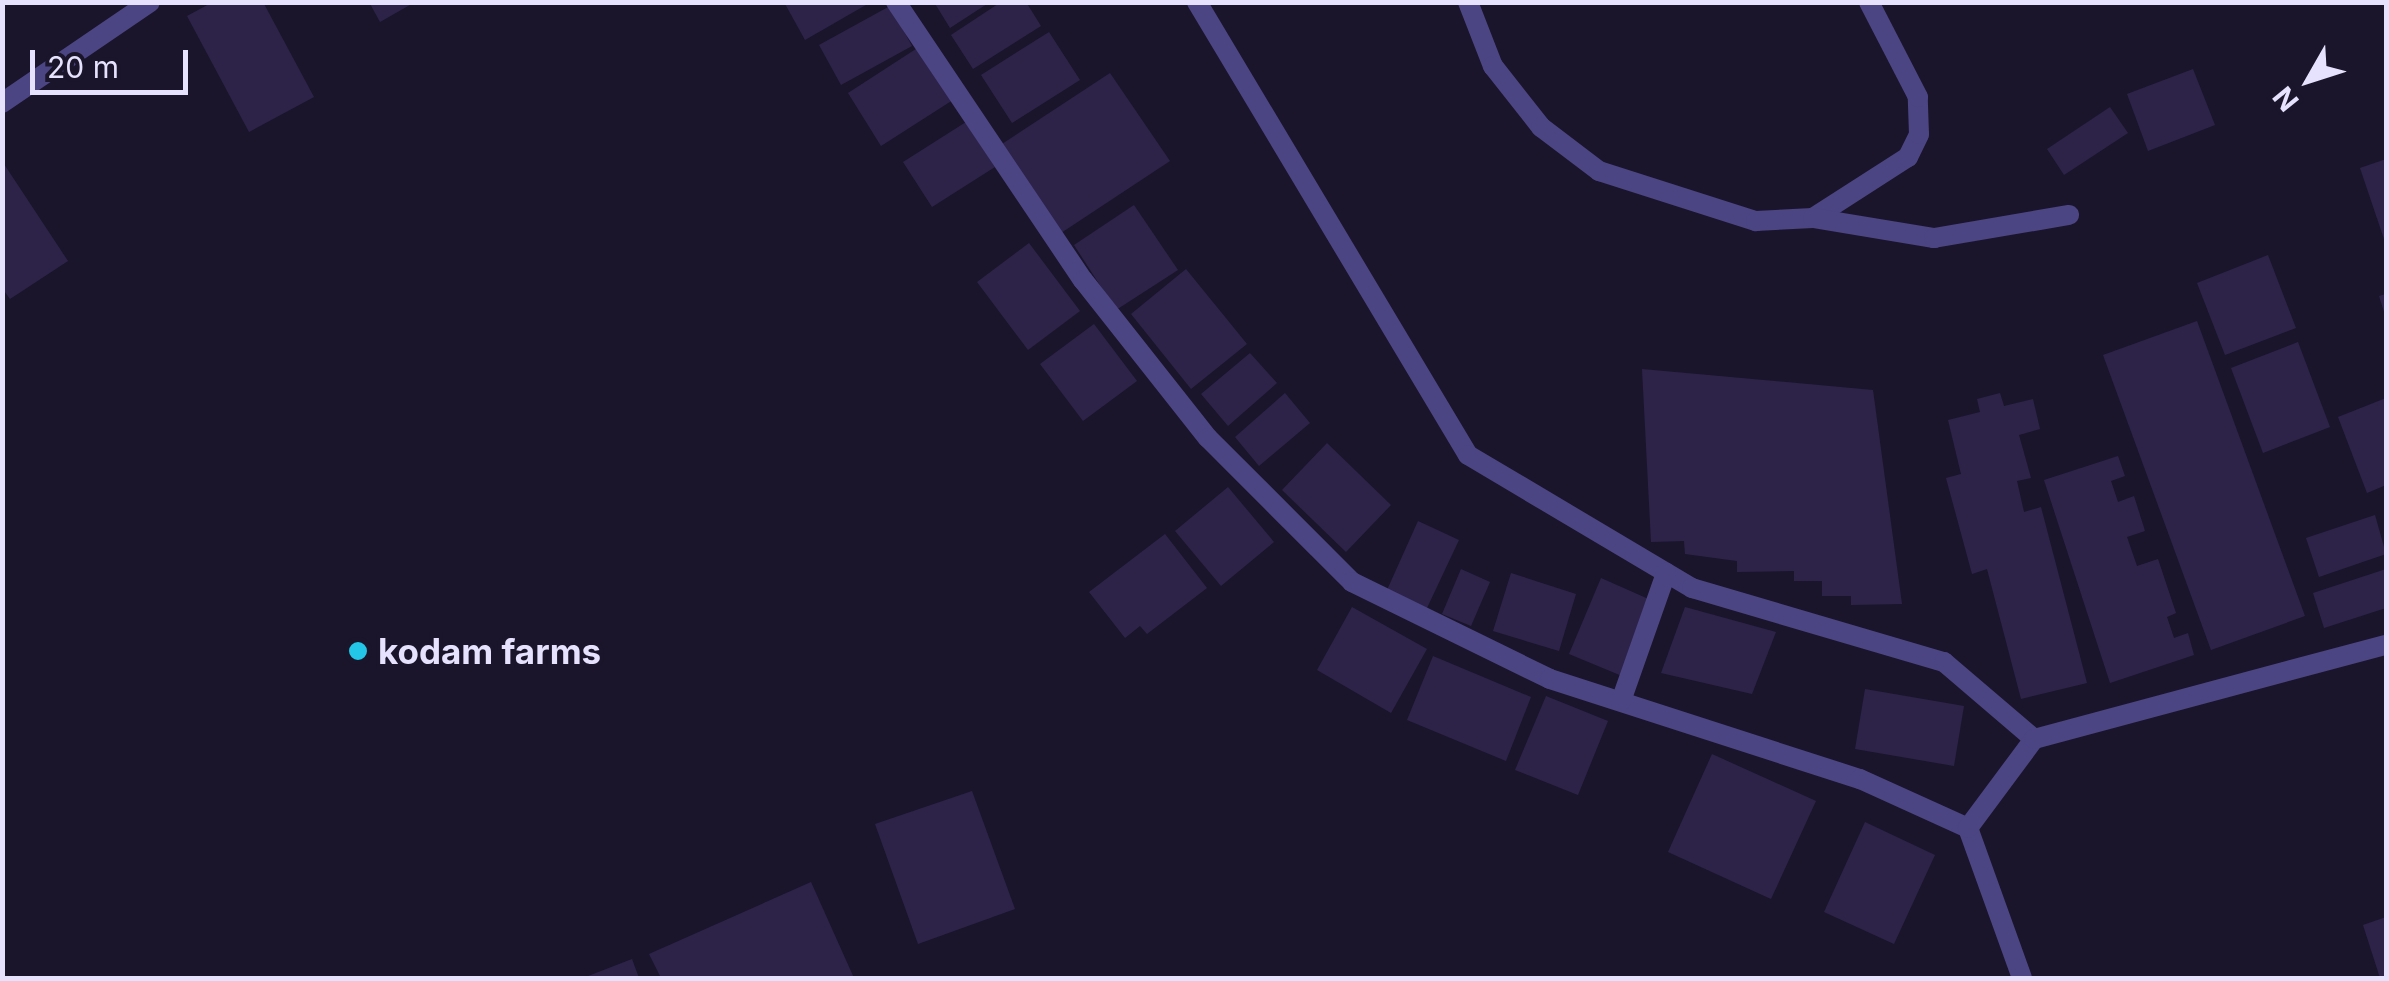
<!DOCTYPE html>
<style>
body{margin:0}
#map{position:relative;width:2389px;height:981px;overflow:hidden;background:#1a152a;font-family:Inter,sans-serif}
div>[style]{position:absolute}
.building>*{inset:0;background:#2d2349}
.minor>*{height:20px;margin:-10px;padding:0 10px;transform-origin:10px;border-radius:10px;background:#4b4584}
.dots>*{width:28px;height:28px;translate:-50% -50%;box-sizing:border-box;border:5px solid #1a152a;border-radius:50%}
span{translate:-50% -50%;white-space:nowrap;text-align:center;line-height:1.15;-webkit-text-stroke:8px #1a152a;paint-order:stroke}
.poi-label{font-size:35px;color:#e6e1fc;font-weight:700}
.left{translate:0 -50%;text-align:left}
.frame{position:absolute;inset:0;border:5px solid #e6e1fc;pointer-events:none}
.north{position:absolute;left:2259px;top:30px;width:100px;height:100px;-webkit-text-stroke:8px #1a152a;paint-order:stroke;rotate:231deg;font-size:28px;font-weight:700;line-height:40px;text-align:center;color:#e6e1fc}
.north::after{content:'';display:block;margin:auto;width:35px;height:45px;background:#e6e1fc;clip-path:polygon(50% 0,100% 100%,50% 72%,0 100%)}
.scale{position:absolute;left:30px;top:50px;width:158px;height:45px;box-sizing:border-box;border:5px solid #e6e1fc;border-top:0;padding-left:12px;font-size:30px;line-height:35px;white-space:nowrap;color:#e6e1fc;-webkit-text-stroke:8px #1a152a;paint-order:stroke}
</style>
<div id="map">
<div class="building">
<div style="clip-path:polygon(213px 2px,263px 2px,314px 97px,249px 132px,187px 16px)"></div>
<div style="clip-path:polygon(369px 2px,415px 2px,380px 22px)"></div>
<div style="clip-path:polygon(784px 2px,871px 2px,805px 40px)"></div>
<div style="clip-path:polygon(934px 2px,990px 2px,950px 28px)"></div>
<div style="clip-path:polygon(1001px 2px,1026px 2px,1041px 26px,973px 69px,951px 35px)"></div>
<div style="clip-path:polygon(890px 6px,912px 46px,841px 85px,819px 45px)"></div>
<div style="clip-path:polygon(1049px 32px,1080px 80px,1012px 123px,981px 75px)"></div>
<div style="clip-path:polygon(922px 45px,956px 98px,881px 146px,848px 93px)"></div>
<div style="clip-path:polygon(2193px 69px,2215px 125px,2148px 151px,2127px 94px)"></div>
<div style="clip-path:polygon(1110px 73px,1170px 161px,1061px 233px,1002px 144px)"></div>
<div style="clip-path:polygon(2110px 107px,2128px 133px,2064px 175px,2047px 149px)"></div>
<div style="clip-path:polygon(966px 122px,995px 167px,932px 207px,903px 162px)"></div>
<div style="clip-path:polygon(2386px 159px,2386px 245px,2360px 168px)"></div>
<div style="clip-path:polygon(2px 161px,68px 261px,10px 299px,2px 288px)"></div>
<div style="clip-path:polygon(1134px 205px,1178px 270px,1116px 310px,1074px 245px)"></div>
<div style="clip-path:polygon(1029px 243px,1080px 311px,1028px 350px,977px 282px)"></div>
<div style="clip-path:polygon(2268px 255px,2296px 328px,2225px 355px,2197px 283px)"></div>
<div style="clip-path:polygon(1186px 269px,1247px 344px,1191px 389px,1131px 314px)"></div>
<div style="clip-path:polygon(2386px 294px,2386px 318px,2379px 296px)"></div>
<div style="clip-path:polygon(2197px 321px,2305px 616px,2211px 650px,2103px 355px)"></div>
<div style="clip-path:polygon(1094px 324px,1137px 381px,1083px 421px,1040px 364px)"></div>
<div style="clip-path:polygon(2298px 342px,2330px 427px,2263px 453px,2231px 368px)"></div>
<div style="clip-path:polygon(1250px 353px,1277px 383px,1228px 426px,1201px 394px)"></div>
<div style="clip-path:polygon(1642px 369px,1873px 390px,1902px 604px,1851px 605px,1851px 596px,1822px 596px,1822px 581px,1794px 581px,1794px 571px,1737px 572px,1737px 561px,1685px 554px,1684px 541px,1651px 542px)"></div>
<div style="clip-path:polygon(1285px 393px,1310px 423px,1259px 466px,1235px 437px)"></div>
<div style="clip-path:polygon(2000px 393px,2004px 406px,2033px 399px,2040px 429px,2019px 435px,2031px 478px,2017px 481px,2024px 512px,2041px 507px,2087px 683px,2021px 699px,1987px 569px,1972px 574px,1946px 478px,1961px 474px,1948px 420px,1980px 412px,1977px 399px)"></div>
<div style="clip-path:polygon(2386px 398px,2386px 485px,2367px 493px,2338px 417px)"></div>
<div style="clip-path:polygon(1327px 443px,1391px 505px,1346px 552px,1282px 490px)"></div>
<div style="clip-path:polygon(2118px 456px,2125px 476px,2111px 481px,2118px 502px,2134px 496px,2145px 531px,2127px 537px,2137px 566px,2158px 559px,2176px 613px,2167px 617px,2174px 638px,2188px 633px,2194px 655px,2110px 683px,2044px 480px)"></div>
<div style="clip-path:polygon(1228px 487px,1274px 542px,1221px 586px,1175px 531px)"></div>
<div style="clip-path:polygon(2375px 515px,2386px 554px,2319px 577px,2306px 538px)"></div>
<div style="clip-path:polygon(1418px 521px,1459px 540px,1427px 608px,1387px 590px)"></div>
<div style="clip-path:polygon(1165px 534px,1207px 588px,1147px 634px,1140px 626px,1125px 638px,1089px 592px)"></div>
<div style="clip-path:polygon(1461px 569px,1490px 582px,1471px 626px,1442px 614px)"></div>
<div style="clip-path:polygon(2386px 569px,2386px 608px,2324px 628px,2313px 593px)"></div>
<div style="clip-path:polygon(1511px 573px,1576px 594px,1559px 651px,1493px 631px)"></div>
<div style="clip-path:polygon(1601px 578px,1653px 601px,1622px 676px,1569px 654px)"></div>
<div style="clip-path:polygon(1352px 607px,1427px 649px,1391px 713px,1317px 670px)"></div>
<div style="clip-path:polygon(1685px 607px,1776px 632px,1752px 694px,1661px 673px)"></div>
<div style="clip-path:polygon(1433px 656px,1531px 697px,1506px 761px,1407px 720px)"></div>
<div style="clip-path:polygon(1865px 689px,1964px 706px,1954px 766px,1855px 749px)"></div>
<div style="clip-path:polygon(1546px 696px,1608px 721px,1578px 795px,1515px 770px)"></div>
<div style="clip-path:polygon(1712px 754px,1816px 801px,1771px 899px,1668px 852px)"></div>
<div style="clip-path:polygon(972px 791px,1015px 909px,918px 944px,875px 824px)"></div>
<div style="clip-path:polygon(1865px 822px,1935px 855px,1894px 944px,1824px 912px)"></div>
<div style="clip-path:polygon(811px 882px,854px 978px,661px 978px,649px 954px)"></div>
<div style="clip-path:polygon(2386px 917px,2386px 978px,2380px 978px,2363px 925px)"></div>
<div style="clip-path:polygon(632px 959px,639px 978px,583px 978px)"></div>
</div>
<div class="minor">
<div style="left:896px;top:2px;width:335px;rotate:56.1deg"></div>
<div style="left:1083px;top:280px;width:201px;rotate:51.7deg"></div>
<div style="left:1208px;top:438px;width:204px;rotate:45deg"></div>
<div style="left:1352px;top:582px;width:220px;rotate:26.1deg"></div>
<div style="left:1550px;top:679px;width:326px;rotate:17.9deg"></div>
<div style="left:1860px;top:779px;width:119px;rotate:24.4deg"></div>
<div style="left:1968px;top:828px;width:159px;rotate:70.2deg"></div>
<div style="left:1197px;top:2px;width:528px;rotate:59.11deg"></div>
<div style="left:1468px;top:455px;width:261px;rotate:30.7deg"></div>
<div style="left:1692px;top:588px;width:263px;rotate:16.4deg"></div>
<div style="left:1944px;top:662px;width:118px;rotate:40.5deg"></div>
<div style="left:1468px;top:2px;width:69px;rotate:68.7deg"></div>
<div style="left:1493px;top:66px;width:78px;rotate:51.8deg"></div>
<div style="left:1541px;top:127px;width:73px;rotate:37.2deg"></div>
<div style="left:1599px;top:171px;width:165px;rotate:17.7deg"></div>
<div style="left:1756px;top:221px;width:57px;rotate:-3deg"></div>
<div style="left:1813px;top:218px;width:113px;rotate:-32.7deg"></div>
<div style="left:1908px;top:157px;width:25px;rotate:-64deg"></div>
<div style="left:1919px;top:134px;width:37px;rotate:-92deg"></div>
<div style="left:1918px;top:97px;width:107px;rotate:-117.3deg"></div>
<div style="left:2px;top:103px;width:179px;rotate:-34.3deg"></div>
<div style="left:1813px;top:218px;width:123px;rotate:9.4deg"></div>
<div style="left:1934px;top:238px;width:137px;rotate:-9.7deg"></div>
<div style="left:1621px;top:701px;width:136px;rotate:-70.6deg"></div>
<div style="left:1968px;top:828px;width:111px;rotate:-53.4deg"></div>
<div style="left:2034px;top:739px;width:364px;rotate:-15deg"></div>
</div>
<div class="dots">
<div style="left:358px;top:651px;background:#23c6e6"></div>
</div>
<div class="poi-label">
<span class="left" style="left:378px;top:651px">kodam farms</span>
</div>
<div class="frame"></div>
<div class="north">N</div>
<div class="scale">20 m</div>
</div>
